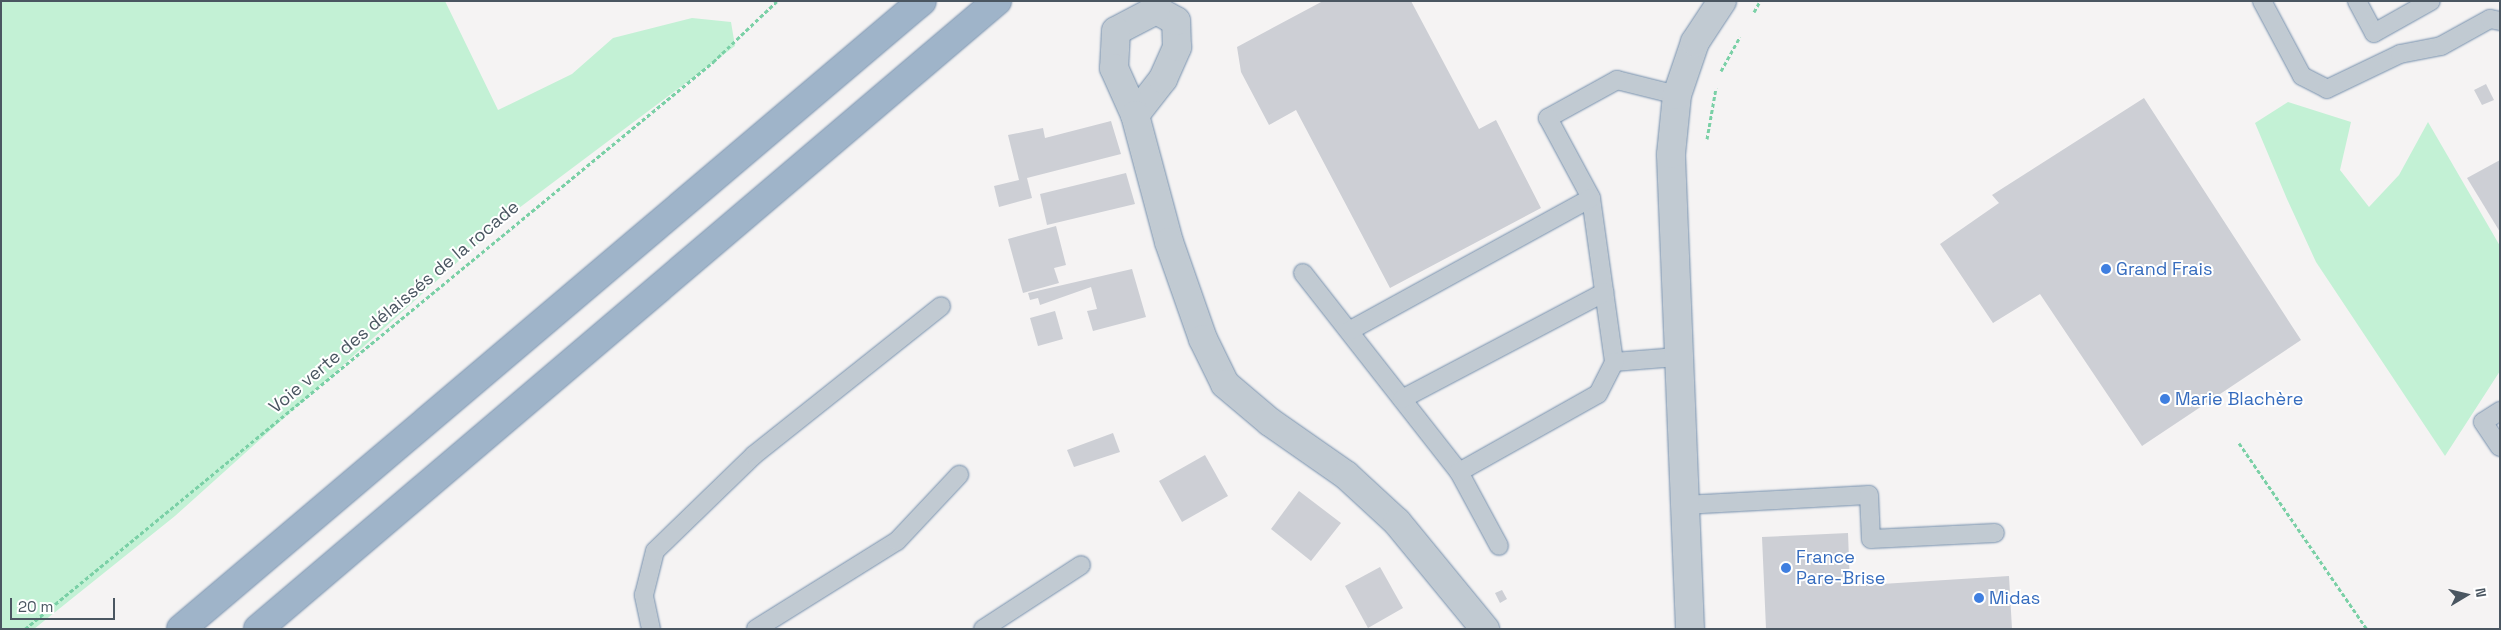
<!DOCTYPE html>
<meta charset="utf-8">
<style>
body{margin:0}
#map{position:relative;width:2501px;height:630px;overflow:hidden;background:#f5f3f3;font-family:"Space Grotesk",sans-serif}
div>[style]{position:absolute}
.green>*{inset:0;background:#c3f1d5}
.building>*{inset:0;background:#cdcfd5}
.path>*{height:3px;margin-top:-1.5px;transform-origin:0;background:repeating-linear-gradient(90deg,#7ad0a6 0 4px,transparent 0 6.5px)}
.roads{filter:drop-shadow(0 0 1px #7690ad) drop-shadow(0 0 1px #7690ad)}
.service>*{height:18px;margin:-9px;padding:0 9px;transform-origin:9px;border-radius:9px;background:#c1cad2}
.minor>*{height:28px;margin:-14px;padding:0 14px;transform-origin:14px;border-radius:14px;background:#c1cad2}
.trunk>*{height:28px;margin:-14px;padding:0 14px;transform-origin:14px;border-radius:14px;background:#9fb4c9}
.dots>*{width:14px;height:14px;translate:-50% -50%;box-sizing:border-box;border:2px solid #fff;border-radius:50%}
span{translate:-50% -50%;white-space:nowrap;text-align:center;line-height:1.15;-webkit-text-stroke:4px #fff;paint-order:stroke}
.shop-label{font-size:18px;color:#366cbe}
.left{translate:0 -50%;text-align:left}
.street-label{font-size:18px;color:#4a5661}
.frame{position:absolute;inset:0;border:2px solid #4a5661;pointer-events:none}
.north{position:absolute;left:2441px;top:570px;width:50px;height:50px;-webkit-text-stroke:4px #fff;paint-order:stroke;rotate:81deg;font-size:14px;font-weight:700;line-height:20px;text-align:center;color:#4a5661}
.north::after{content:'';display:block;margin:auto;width:18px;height:22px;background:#4a5661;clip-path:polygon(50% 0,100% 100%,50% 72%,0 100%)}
.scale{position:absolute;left:10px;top:598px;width:105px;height:22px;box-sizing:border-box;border:2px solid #4a5661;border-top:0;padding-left:6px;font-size:15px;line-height:18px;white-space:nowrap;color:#4a5661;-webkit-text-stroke:4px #fff;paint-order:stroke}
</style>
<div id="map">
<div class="green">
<div style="clip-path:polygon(1px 1px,445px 1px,498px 110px,572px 74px,613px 38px,692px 18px,731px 22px,735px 46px,511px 214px,175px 516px,34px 629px,1px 629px)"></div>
<div style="clip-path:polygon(2288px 102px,2351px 122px,2340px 170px,2369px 207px,2399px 175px,2428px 122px,2500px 246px,2500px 371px,2445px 456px,2316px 262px,2287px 199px,2255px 123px)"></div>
</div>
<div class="building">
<div style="clip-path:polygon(1323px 1px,1411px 1px,1479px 129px,1496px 120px,1541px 208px,1390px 288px,1296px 110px,1269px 125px,1241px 72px,1237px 47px)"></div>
<div style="clip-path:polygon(2486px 84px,2494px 100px,2482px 105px,2474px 90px)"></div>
<div style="clip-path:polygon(2144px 98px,2301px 340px,2142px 446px,2040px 294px,1993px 323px,1940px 244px,1999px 203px,1992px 195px)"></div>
<div style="clip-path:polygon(1111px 121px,1121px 154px,1027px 178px,1032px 198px,999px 207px,994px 186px,1019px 180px,1008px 135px,1043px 128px,1045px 138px)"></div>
<div style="clip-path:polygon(2500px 160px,2500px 232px,2467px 178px)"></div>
<div style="clip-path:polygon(1126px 173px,1135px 204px,1047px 225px,1040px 194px)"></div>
<div style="clip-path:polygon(1056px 226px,1066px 265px,1054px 268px,1059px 283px,1023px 293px,1008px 239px)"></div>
<div style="clip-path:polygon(1132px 269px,1146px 317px,1093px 331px,1087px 311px,1097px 309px,1091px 287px,1040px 305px,1038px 298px,1030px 300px,1028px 293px)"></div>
<div style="clip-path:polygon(1055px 311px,1063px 339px,1038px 346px,1030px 318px)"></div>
<div style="clip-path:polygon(1113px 433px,1120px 452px,1074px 467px,1067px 450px)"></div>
<div style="clip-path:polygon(1205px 455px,1228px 496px,1182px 522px,1159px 481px)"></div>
<div style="clip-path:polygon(1299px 491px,1341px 523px,1311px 561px,1271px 529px)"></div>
<div style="clip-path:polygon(1848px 533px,1850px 586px,2009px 576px,2012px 629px,1766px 629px,1762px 537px)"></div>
<div style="clip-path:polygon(1380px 567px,1403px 608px,1368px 628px,1345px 586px)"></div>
<div style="clip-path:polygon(1502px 590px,1507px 599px,1500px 603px,1495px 593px)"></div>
</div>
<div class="path">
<div style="left:1754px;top:12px;width:13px;rotate:-61deg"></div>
<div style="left:1721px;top:71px;width:39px;rotate:-61deg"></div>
<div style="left:1707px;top:139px;width:52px;rotate:-80deg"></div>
<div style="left:2239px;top:443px;width:226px;rotate:55.5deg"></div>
<div style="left:25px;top:629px;width:892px;rotate:-39.49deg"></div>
<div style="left:713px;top:62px;width:88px;rotate:-43.6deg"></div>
</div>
<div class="roads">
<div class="service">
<div style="left:2262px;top:1px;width:85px;rotate:61.9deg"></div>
<div style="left:2302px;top:76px;width:28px;rotate:27deg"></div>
<div style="left:2327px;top:89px;width:81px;rotate:-25.6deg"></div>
<div style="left:2400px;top:54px;width:42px;rotate:-11deg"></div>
<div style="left:2441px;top:46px;width:56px;rotate:-28.9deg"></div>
<div style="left:2490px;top:19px;width:10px;rotate:11deg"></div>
<div style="left:2357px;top:1px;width:36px;rotate:62deg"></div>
<div style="left:2374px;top:33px;width:65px;rotate:-29.3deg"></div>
<div style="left:1677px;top:95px;width:62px;rotate:-166deg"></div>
<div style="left:1617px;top:80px;width:79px;rotate:151.2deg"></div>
<div style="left:1548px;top:118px;width:91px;rotate:61.7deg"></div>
<div style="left:1591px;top:198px;width:166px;rotate:82deg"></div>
<div style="left:1614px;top:362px;width:63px;rotate:-4.5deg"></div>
<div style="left:1303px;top:273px;width:253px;rotate:51.9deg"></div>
<div style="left:1459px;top:472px;width:84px;rotate:61.6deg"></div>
<div style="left:1349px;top:331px;width:276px;rotate:-28.8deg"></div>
<div style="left:1402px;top:399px;width:229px;rotate:-27.8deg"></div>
<div style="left:2500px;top:411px;width:20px;rotate:147deg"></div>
<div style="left:2483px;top:422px;width:30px;rotate:56deg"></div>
<div style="left:1459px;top:472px;width:159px;rotate:-29.3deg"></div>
<div style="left:1598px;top:394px;width:36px;rotate:-63deg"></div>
<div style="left:1684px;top:505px;width:185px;rotate:-3.1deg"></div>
<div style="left:1869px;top:495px;width:44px;rotate:87.4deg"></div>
<div style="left:1871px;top:539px;width:124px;rotate:-2.8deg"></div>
<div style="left:651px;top:629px;width:35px;rotate:-102deg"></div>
<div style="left:644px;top:595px;width:45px;rotate:-76deg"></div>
<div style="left:655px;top:551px;width:138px;rotate:-44.1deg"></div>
<div style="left:754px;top:455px;width:239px;rotate:-38.5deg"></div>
<div style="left:756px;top:629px;width:166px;rotate:-32deg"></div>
<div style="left:897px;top:541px;width:91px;rotate:-46.8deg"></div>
<div style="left:983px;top:629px;width:117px;rotate:-33.1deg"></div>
</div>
<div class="minor">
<div style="left:1135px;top:115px;width:46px;rotate:-52.1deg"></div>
<div style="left:1163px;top:79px;width:35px;rotate:-66deg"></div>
<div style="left:1177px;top:47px;width:26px;rotate:-92deg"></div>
<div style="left:1176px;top:21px;width:23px;rotate:-151deg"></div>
<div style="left:1156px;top:10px;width:45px;rotate:152.3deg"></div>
<div style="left:1116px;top:31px;width:37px;rotate:93deg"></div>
<div style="left:1114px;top:68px;width:51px;rotate:65.9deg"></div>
<div style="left:1135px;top:115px;width:131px;rotate:75deg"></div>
<div style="left:1169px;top:242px;width:103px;rotate:70.7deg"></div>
<div style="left:1203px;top:339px;width:50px;rotate:63.9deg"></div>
<div style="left:1225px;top:384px;width:59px;rotate:40.2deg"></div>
<div style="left:1270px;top:422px;width:93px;rotate:34.9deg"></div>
<div style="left:1346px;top:475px;width:69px;rotate:42.7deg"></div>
<div style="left:1397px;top:522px;width:139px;rotate:50.6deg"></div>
<div style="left:1690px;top:629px;width:475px;rotate:-92.3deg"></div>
<div style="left:1671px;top:154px;width:59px;rotate:-84.2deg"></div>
<div style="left:1677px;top:95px;width:56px;rotate:-71.2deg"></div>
<div style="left:1695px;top:42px;width:49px;rotate:-56.6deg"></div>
</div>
<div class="trunk">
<div style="left:181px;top:629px;width:971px;rotate:-40.28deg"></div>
<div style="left:258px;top:629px;width:970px;rotate:-40.36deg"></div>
</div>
</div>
<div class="dots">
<div style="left:2106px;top:269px;background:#3f7fe0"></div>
<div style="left:2165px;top:399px;background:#3f7fe0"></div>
<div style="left:1786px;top:568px;background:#3f7fe0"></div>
<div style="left:1979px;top:598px;background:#3f7fe0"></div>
</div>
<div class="shop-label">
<span class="left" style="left:2116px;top:269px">Grand Frais</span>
<span class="left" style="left:2175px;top:399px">Marie Blachère</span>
<span class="left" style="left:1796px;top:568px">France<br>Pare-Brise</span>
<span class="left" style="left:1989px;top:598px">Midas</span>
</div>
<div class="street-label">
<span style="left:394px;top:307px;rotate:-40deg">Voie verte des délaissés de la rocade</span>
</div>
<div class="frame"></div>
<div class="north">N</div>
<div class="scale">20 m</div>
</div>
